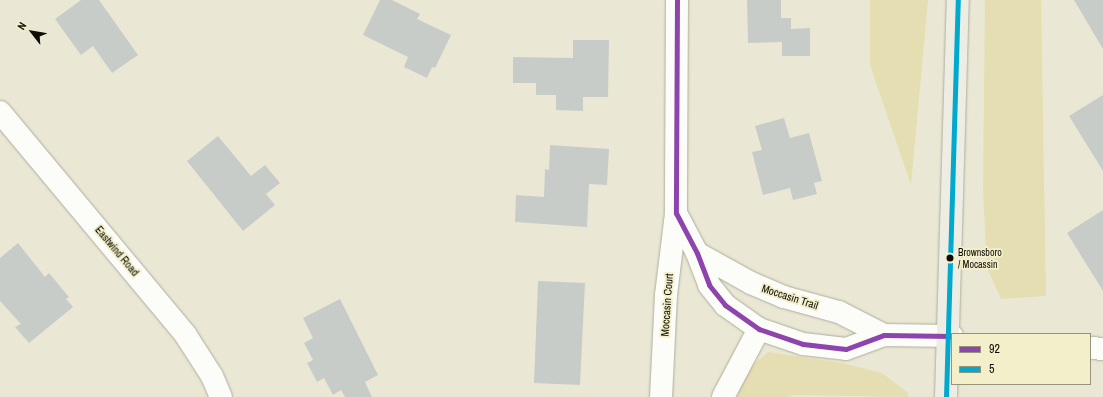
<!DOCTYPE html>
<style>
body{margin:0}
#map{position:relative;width:1103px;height:397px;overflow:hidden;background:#eae8d4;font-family:"Archivo Narrow",sans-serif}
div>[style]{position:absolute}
.green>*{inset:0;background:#e4deb2}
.building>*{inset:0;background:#c8ccc8}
.roads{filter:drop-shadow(0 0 1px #aead9d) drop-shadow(0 0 1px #aead9d)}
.minor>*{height:22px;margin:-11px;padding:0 11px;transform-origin:11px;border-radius:11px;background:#fcfcf9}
.primary>*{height:22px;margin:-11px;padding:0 11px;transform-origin:11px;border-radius:11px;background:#eeede3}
.bus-1>*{height:5px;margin:-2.5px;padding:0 2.5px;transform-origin:2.5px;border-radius:2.5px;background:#8e44ad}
.bus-2>*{height:5px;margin:-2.5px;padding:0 2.5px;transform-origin:2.5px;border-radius:2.5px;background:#00a9ce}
.dots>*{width:11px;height:11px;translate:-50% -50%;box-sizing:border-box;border:2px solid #f3efcb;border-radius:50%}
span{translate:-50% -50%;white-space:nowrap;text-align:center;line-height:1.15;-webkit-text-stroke:3.5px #f3efcb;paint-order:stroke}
.bus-label{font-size:10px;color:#0e0c03}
.left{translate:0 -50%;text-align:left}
.street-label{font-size:11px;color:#0e0c03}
.legend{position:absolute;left:951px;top:333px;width:140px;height:52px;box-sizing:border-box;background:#f3efcb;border:1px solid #97947b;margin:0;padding:5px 7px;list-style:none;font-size:12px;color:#0e0c03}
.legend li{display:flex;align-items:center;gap:8px;height:20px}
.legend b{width:20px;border:1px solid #97947b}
.north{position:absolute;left:12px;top:12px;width:40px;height:40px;-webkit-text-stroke:3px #f3efcb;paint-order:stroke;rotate:301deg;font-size:11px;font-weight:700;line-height:16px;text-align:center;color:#0e0c03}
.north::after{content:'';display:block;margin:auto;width:14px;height:18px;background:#0e0c03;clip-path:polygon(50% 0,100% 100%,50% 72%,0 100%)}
</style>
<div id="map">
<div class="green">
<div style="clip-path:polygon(870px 0,928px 0,911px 185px,870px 65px)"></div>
<div style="clip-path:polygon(985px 0,1041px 0,1046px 296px,1001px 299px,987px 268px,983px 189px)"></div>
<div style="clip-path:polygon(768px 352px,842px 363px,882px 373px,908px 393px,908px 397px,793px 395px,789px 397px,736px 397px,748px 369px)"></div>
</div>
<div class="building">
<div style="clip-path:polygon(81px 0,99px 0,138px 55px,112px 73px,93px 46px,81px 55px,55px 19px)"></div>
<div style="clip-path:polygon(380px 0,392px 0,420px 14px,417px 19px,451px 35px,435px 68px,432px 67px,427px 78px,404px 67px,408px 57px,363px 35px)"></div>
<div style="clip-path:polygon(747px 0,781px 0,781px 18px,791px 18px,791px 29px,810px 28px,810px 56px,782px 56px,782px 42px,748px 43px)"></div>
<div style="clip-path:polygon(1074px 0,1103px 0,1103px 49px)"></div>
<div style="clip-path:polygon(573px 40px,609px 40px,608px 97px,583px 97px,583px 111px,556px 110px,556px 95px,536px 95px,536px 83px,513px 83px,513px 57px,573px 58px)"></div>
<div style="clip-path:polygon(1103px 95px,1103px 171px,1069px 116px)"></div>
<div style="clip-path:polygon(784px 118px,790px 138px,809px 133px,822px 181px,814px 183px,817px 194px,793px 200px,790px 188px,763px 195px,752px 152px,762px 150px,755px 126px)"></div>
<div style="clip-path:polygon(218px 136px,251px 176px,265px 165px,280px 183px,266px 194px,275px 205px,243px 231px,187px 161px)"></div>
<div style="clip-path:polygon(550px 145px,609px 149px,607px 185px,589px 184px,587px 227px,515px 222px,516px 195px,544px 197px,545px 169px,549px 170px)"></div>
<div style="clip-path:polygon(1103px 210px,1103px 291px,1067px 233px)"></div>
<div style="clip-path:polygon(18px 243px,45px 277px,49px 273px,69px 297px,66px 299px,73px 307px,29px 343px,15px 327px,21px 324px,0 301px,0 258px)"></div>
<div style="clip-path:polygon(538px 281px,585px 283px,580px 385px,534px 383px)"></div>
<div style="clip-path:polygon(340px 299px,378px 375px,365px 382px,372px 397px,345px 397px,341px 390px,333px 395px,324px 378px,317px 382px,307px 363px,313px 360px,304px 343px,313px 338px,303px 318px)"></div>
</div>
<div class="roads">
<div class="minor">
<div style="left:677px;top:0;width:213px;rotate:90.3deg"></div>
<div style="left:676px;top:213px;width:45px;rotate:62.3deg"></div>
<div style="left:697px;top:253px;width:34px;rotate:69deg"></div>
<div style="left:709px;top:285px;width:26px;rotate:51deg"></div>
<div style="left:725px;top:305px;width:42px;rotate:35.2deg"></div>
<div style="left:759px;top:329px;width:46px;rotate:18.8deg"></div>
<div style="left:803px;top:344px;width:43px;rotate:6.6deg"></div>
<div style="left:846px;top:349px;width:40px;rotate:-20.2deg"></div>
<div style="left:884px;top:335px;width:68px;rotate:0.8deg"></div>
<div style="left:0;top:112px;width:289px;rotate:50.2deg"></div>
<div style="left:185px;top:334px;width:50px;rotate:57.3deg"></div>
<div style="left:212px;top:376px;width:23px;rotate:67deg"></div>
<div style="left:697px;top:253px;width:62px;rotate:29.1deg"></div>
<div style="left:751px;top:283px;width:36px;rotate:23deg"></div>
<div style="left:784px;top:297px;width:57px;rotate:15.3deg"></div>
<div style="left:839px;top:312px;width:51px;rotate:27.1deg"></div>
<div style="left:1090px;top:348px;width:13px;rotate:4deg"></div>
<div style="left:661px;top:397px;width:102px;rotate:-87.2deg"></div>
<div style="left:666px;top:295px;width:83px;rotate:-83deg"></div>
<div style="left:723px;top:397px;width:77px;rotate:-62.1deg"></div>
</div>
<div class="primary">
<div style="left:946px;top:397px;width:397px;rotate:-88.3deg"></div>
</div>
</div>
<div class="bus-1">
<div style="left:677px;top:0;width:213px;rotate:90.3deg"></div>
<div style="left:676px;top:213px;width:45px;rotate:62.3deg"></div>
<div style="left:697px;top:253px;width:34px;rotate:69deg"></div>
<div style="left:709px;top:285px;width:26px;rotate:51deg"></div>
<div style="left:725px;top:305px;width:42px;rotate:35.2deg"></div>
<div style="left:759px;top:329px;width:46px;rotate:18.8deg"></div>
<div style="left:803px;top:344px;width:43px;rotate:6.6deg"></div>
<div style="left:846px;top:349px;width:40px;rotate:-20.2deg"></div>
<div style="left:884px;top:335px;width:68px;rotate:0.8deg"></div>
</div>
<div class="bus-2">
<div style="left:946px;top:397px;width:397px;rotate:-88.3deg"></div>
</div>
<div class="dots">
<div style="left:950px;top:258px;background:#0e0c03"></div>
</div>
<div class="bus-label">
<span class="left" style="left:958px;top:258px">Brownsboro<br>/ Mocassin</span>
</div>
<div class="street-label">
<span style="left:117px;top:251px;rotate:50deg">Eastwind Road</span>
<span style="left:790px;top:297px;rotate:18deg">Moccasin Trail</span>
<span style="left:667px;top:305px;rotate:-86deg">Moccasin Court</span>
</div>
<ul class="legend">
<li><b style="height:5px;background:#8e44ad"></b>92</li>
<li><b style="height:5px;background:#00a9ce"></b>5</li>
</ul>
<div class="north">N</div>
</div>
